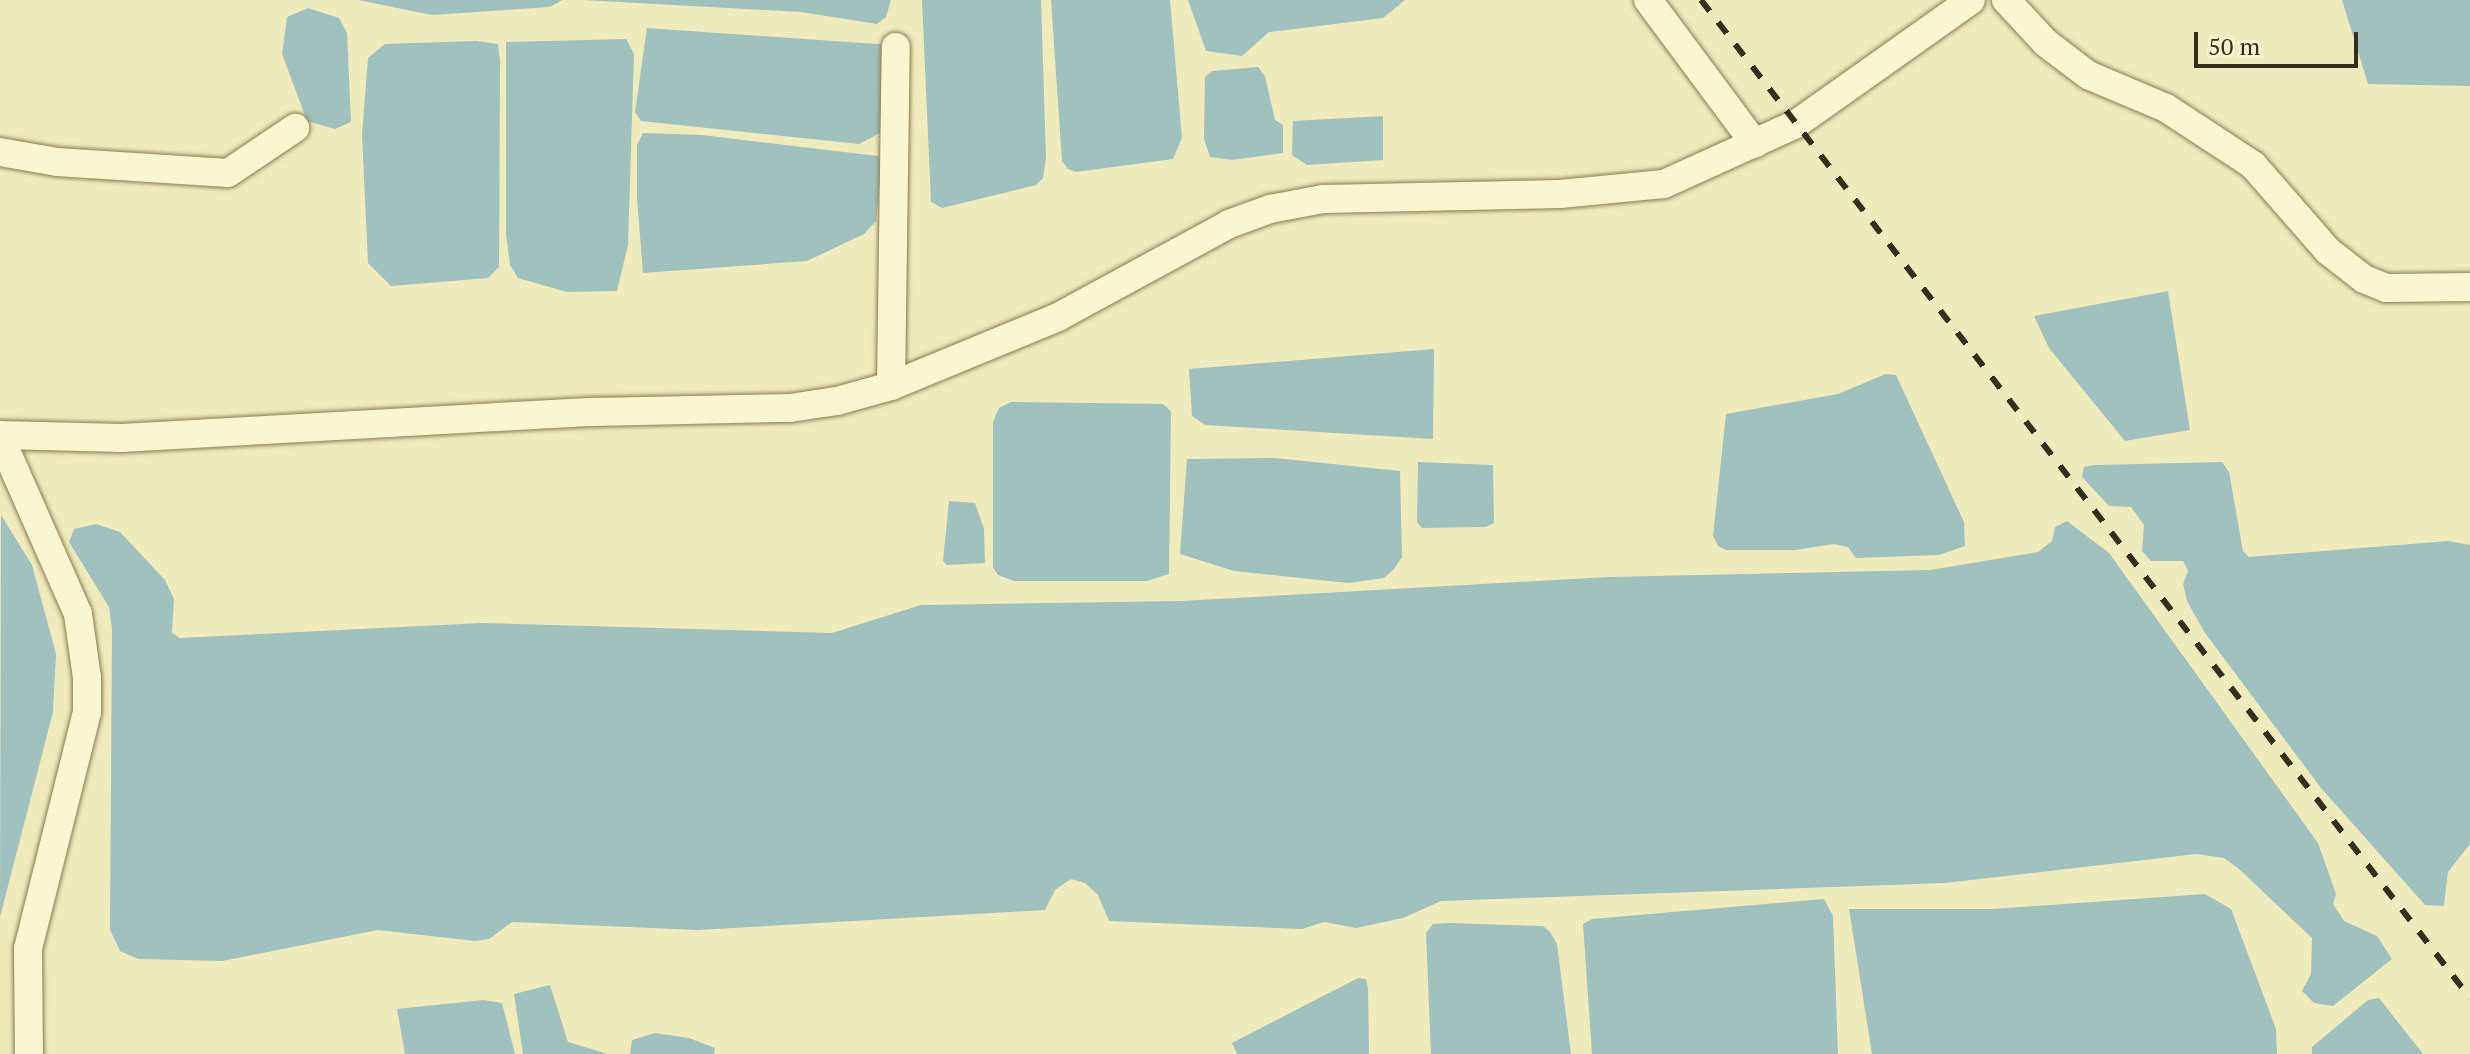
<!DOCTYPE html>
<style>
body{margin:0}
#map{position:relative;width:2470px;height:1054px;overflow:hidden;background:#f0ebbc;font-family:"PT Serif",serif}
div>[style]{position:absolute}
.water>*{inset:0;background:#a1c1be}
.roads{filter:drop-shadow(0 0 2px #887b55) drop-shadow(0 0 2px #887b55)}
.minor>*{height:28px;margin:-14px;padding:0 14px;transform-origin:14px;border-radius:14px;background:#faf6d0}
.rail>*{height:6px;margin-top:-3px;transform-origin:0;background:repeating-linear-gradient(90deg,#362e1b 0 14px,transparent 0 28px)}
span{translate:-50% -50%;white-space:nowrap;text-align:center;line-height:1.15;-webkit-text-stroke:6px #f7f3cc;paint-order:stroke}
.scale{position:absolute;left:2194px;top:32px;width:164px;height:36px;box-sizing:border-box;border:4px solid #362e1b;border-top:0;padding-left:10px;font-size:24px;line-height:28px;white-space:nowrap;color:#362e1b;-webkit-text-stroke:6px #f7f3cc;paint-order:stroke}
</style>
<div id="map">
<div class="water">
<div style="clip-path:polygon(358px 0,562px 0,550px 7px,432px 15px)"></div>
<div style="clip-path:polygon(583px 0,891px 0,886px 17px,877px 24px,801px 12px)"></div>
<div style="clip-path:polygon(922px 0,1041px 0,1046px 158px,1043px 178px,1036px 185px,942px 208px,931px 202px)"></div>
<div style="clip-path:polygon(1051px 0,1170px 0,1182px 138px,1173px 159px,1076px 172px,1068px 169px,1062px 161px)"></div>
<div style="clip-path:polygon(1188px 0,1405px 0,1383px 18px,1269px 32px,1242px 56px,1206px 51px)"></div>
<div style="clip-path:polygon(2342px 0,2470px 0,2470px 86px,2368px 84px)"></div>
<div style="clip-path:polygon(308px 8px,339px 18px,347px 33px,351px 122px,335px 129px,307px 121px,282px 54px,287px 17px)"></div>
<div style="clip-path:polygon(647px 28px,891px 45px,880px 133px,859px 144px,641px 121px,635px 112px)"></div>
<div style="clip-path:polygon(626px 39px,634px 54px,628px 245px,617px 291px,567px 292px,518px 278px,510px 265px,506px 234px,506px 42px)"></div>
<div style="clip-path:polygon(476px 41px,498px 44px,500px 61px,499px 267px,488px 278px,391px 286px,368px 263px,362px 135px,368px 58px,385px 44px)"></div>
<div style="clip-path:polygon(1258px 67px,1265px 76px,1275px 120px,1283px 125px,1283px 153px,1232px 160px,1210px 157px,1204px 139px,1205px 77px,1212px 71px)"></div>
<div style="clip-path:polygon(1383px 116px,1383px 160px,1307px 165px,1292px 155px,1293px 121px)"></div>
<div style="clip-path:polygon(643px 133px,702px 135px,878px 156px,882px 164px,876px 221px,864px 234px,807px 261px,643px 273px,637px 199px,637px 145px)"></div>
<div style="clip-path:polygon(2168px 291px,2190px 430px,2125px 441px,2049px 348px,2034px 316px)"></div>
<div style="clip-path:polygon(1434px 349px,1433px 439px,1205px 425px,1192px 416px,1189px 369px)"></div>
<div style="clip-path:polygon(1886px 374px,1896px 375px,1964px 522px,1965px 546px,1939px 555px,1856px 558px,1848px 547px,1834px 544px,1795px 550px,1726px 550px,1718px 546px,1713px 536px,1726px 414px,1838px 394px)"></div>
<div style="clip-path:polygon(1011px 402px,1163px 404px,1171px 411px,1169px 574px,1147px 581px,1014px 581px,998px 575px,993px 567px,993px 422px,999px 408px)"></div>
<div style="clip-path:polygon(1275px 458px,1400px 471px,1402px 557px,1394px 569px,1384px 578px,1348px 583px,1234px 571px,1180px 554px,1187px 459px)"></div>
<div style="clip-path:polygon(1418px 462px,1493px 465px,1494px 523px,1486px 527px,1422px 528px,1417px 522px)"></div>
<div style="clip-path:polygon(2222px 462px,2229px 472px,2243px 551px,2249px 557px,2448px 541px,2470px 545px,2470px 844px,2448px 872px,2444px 906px,2425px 905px,2321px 788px,2205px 633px,2187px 601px,2183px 584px,2188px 571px,2183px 561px,2151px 561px,2142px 551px,2144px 525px,2131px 507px,2109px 506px,2082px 477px,2084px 467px,2094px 465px)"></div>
<div style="clip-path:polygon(949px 501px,975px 503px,984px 529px,985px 563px,947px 565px,943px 561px)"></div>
<div style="clip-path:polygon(1px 515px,32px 565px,56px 654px,53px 712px,0 917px)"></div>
<div style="clip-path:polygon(2067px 521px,2109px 553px,2318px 843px,2336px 894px,2333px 904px,2344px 921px,2377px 936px,2392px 959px,2333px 1006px,2314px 1003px,2302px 991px,2311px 974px,2312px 938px,2239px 869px,2224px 858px,2196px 854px,1945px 883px,1441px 901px,1403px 918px,1356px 928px,1324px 922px,1302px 929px,1109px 921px,1098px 895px,1085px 883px,1071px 879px,1055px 890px,1045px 910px,698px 930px,512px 922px,489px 939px,475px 941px,378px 930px,222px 961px,138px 959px,120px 951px,110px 930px,112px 630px,109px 607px,69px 542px,74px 529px,96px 524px,120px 532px,165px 580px,174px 599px,172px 633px,180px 638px,482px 623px,832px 633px,921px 605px,1181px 601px,1608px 577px,1930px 570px,2038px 552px,2052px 541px,2055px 527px)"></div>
<div style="clip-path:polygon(2205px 894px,2231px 909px,2276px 1029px,2277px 1054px,1872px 1054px,1849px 909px,1993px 909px)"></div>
<div style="clip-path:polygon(1824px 899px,1833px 916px,1838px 1054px,1592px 1054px,1583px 924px,1592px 919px)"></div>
<div style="clip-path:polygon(1449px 923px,1543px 926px,1550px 932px,1557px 944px,1571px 1054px,1431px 1054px,1426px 933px,1433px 924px)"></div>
<div style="clip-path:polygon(1358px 978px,1366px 979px,1368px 988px,1369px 1054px,1237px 1054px,1232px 1043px)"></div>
<div style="clip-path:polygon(550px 985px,568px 1042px,608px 1054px,523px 1054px,514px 994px)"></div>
<div style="clip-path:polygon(2379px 998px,2423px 1054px,2312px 1054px,2312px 1047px,2368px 1000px)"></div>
<div style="clip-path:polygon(483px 1000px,502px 1003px,515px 1054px,405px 1054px,397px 1009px)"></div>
<div style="clip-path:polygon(655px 1033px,689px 1038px,715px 1048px,714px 1054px,630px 1054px,632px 1040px)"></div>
</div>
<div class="roads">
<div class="minor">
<div style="left:1648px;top:0;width:179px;rotate:53.4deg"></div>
<div style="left:2006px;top:0;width:59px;rotate:47.1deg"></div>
<div style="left:2046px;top:43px;width:53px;rotate:37.3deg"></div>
<div style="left:2088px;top:75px;width:85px;rotate:22.9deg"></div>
<div style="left:2166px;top:108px;width:104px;rotate:33.2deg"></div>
<div style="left:2253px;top:165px;width:114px;rotate:48.9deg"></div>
<div style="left:2328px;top:251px;width:46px;rotate:37.9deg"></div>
<div style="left:2364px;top:279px;width:24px;rotate:22deg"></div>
<div style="left:2386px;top:288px;width:84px;rotate:-0.7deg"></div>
<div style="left:0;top:152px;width:58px;rotate:10deg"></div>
<div style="left:57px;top:162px;width:171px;rotate:3.7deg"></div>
<div style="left:228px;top:173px;width:81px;rotate:-33.9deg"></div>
<div style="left:891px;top:386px;width:339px;rotate:-89.2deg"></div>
<div style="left:0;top:435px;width:122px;rotate:1.4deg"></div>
<div style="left:122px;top:438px;width:472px;rotate:-3.2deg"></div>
<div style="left:593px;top:412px;width:197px;rotate:-1.2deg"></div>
<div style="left:790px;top:408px;width:48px;rotate:-8.5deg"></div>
<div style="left:837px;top:401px;width:56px;rotate:-15.5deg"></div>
<div style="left:891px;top:386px;width:181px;rotate:-22.4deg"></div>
<div style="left:1058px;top:317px;width:195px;rotate:-28.5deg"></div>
<div style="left:1229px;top:224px;width:44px;rotate:-20.1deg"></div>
<div style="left:1270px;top:209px;width:54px;rotate:-10.7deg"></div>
<div style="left:1323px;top:199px;width:237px;rotate:-1.2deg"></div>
<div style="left:1560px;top:194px;width:104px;rotate:-5.5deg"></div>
<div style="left:1664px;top:184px;width:145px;rotate:-24.4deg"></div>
<div style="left:1796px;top:124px;width:214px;rotate:-35.3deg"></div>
<div style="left:0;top:437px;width:193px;rotate:66.2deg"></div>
<div style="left:78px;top:614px;width:65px;rotate:82deg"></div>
<div style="left:87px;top:678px;width:34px;rotate:90deg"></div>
<div style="left:87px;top:712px;width:243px;rotate:104deg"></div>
<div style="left:28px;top:948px;width:106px;rotate:89.5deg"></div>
</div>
</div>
<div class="rail">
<div style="left:1701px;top:0;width:1260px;rotate:52.38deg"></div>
</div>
<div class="scale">50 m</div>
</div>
